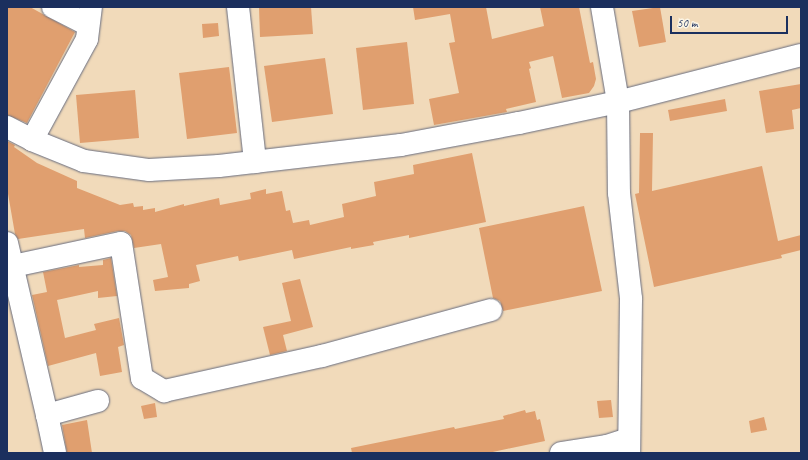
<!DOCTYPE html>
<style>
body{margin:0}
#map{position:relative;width:808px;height:460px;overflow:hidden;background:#f1daba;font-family:Caveat,sans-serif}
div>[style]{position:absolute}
.building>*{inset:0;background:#e09f6f}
.roads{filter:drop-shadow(0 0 1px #666b7e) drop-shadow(0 0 1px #666b7e)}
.minor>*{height:22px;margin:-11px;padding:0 11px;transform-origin:11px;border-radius:11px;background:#fff}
span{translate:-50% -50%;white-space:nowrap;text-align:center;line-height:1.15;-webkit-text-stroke:4px #fcf5e5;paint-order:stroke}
.frame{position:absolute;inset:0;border:8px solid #1b2f5e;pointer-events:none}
.scale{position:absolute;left:670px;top:16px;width:118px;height:18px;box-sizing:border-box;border:2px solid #1b2f5e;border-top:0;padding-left:5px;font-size:12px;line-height:14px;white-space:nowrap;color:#1b2f5e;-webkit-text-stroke:3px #fcf5e5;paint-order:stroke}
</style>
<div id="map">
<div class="building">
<div style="clip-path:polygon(7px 7px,30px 7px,75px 32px,27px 123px,7px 115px)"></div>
<div style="clip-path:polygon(259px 7px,311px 7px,313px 34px,260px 37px)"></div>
<div style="clip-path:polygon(413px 7px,486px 7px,492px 39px,544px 26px,540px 7px,579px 7px,590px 63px,593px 62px,596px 79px,594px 86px,589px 93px,562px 98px,553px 56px,529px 62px,531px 68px,529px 69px,536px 102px,506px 109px,507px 112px,434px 125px,429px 99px,459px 93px,449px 43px,455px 42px,450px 14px,415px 20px)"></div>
<div style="clip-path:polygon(660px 7px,666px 42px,639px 47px,632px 11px)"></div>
<div style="clip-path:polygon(218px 23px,219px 36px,203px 38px,202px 24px)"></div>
<div style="clip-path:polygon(407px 42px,414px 104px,363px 110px,356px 48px)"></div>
<div style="clip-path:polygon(325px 58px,333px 114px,272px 122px,264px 66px)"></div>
<div style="clip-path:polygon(229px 67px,237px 133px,187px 139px,179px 73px)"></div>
<div style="clip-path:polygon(801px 84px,801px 108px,792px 110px,794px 129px,766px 133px,759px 91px)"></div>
<div style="clip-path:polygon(135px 90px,139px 138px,80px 143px,76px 95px)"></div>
<div style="clip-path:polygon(725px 99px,727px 111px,670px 121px,668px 110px)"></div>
<div style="clip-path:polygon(640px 133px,653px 133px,652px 191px,762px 166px,778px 241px,801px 235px,801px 250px,781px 255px,782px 258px,654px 287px,635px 194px,639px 193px)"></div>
<div style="clip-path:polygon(7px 141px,15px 145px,14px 147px,37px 163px,77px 181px,77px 188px,120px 205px,133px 203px,134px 207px,143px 206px,143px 210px,155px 208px,155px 212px,184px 204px,184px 206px,219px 198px,220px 205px,251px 199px,250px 193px,266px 189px,266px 194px,282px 191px,286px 211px,290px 210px,293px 223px,309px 220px,310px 225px,344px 217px,342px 204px,376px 196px,374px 182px,414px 174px,413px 165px,472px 153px,486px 222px,409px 238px,409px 235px,373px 242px,374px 245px,351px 249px,351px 247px,294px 259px,292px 250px,239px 261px,238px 256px,196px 265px,200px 281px,189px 284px,189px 288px,155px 291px,153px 280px,168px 277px,161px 244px,134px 248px,131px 235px,125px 231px,118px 231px,85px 238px,84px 229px,18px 239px,15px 234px,7px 188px)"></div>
<div style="clip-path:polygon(584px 206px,602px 291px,503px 311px,500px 301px,493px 298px,479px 228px)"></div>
<div style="clip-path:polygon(111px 258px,117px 296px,98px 298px,98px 291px,57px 300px,65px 338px,96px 330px,94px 324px,119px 318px,124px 345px,118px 347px,122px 372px,100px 376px,96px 353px,48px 366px,32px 295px,47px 292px,43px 272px,79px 265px,79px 267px,103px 265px,103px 260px)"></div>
<div style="clip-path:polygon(300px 279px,313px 327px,283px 335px,287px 351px,270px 355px,263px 327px,291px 321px,282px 283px)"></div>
<div style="clip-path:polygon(611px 400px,613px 417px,599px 418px,597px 401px)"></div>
<div style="clip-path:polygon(155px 403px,157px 417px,144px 419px,141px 406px)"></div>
<div style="clip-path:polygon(525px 410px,526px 413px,535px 411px,537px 420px,540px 419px,545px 441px,488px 453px,352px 453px,351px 448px,454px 427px,455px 429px,504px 419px,503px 416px)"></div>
<div style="clip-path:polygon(764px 417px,767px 430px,751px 433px,749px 421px)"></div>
<div style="clip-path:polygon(87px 420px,92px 453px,67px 453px,62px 425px)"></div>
</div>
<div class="roads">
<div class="minor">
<div style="left:53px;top:7px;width:39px;rotate:27deg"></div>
<div style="left:238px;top:7px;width:156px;rotate:83.7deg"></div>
<div style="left:602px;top:7px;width:96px;rotate:80.4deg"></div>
<div style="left:618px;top:102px;width:91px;rotate:89.4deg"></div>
<div style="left:619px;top:193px;width:107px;rotate:83.5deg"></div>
<div style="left:631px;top:299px;width:154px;rotate:90.7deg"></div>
<div style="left:7px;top:127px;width:28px;rotate:27deg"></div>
<div style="left:32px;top:140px;width:56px;rotate:22deg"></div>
<div style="left:84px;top:161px;width:66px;rotate:7.9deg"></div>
<div style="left:149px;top:170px;width:70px;rotate:-3.3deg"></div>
<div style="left:219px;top:166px;width:183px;rotate:-6.6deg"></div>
<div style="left:401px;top:145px;width:120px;rotate:-10.6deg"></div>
<div style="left:519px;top:123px;width:101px;rotate:-12deg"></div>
<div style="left:618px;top:102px;width:189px;rotate:-14.4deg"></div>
<div style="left:32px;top:140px;width:115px;rotate:-61.4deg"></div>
<div style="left:87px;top:39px;width:32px;rotate:-83deg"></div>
<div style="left:7px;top:243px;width:177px;rotate:76.9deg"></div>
<div style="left:47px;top:415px;width:53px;rotate:-15.4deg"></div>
<div style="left:13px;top:266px;width:110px;rotate:-12deg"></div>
<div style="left:121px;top:243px;width:137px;rotate:81.2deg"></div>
<div style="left:142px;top:378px;width:26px;rotate:31deg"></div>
<div style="left:164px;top:391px;width:162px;rotate:-12.5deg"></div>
<div style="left:322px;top:356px;width:175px;rotate:-15.2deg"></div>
<div style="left:47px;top:415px;width:39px;rotate:78deg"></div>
<div style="left:561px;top:453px;width:47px;rotate:-8.7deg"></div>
<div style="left:607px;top:446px;width:22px;rotate:-18deg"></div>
</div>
</div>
<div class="frame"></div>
<div class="scale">50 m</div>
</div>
